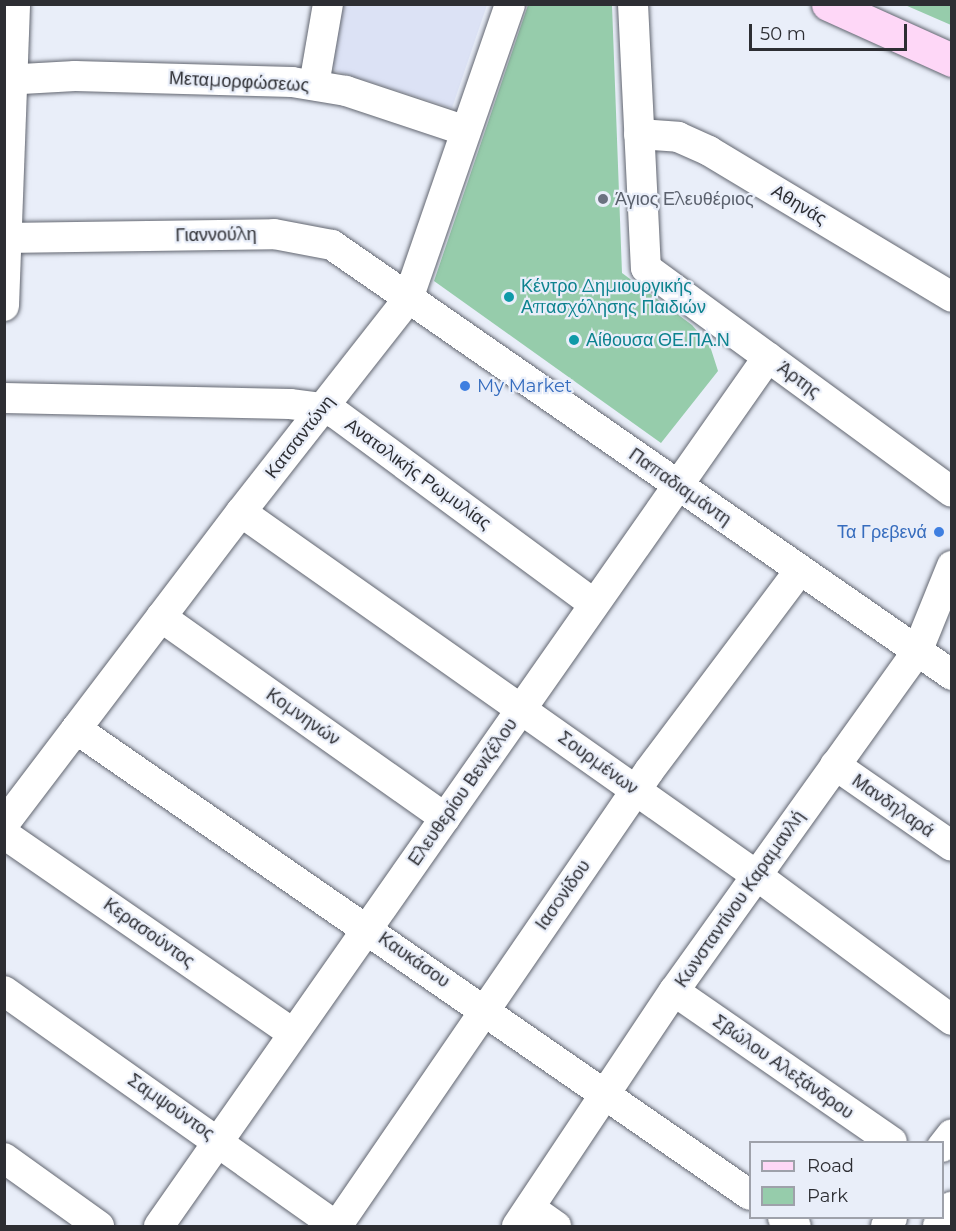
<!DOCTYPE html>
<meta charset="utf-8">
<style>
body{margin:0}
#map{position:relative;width:956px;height:1231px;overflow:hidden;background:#e9eef9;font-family:Montserrat,sans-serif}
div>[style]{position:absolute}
.built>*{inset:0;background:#dce2f5}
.green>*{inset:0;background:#96ccab}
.roads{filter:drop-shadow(0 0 2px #626670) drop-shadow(0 0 2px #626670)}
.minor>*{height:30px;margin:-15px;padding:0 15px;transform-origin:15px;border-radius:15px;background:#fff}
.major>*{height:33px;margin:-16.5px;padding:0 16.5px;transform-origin:16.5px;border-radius:16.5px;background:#fed7f7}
.dots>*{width:16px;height:16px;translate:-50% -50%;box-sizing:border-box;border:3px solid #e9eef9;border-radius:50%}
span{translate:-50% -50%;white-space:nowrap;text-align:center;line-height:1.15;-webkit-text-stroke:4.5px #e9eef9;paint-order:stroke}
.street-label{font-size:18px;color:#2d2e33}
.worship-label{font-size:18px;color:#5b616d}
.left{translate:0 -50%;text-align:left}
.culture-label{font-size:18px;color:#0d838f}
.shop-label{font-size:18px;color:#366cbe}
.right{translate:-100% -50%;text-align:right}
.frame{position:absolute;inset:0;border:6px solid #2d2e33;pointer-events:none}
.legend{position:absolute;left:749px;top:1141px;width:195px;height:78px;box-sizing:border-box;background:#e9eef9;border:2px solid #9ea1aa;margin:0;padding:8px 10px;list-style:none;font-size:18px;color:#2d2e33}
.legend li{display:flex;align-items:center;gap:12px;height:30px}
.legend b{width:30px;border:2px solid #9ea1aa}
.scale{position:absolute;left:749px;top:24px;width:158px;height:27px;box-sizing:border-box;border:3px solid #2d2e33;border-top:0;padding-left:8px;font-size:18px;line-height:21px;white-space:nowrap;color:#2d2e33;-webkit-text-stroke:4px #e9eef9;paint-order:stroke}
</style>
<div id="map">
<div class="built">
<div style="clip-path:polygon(339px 5px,487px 5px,452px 108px,336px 71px,330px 62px)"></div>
</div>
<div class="green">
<div style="clip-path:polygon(528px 5px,612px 5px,622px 273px,692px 325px,710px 346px,718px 371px,661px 443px,434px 281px)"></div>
<div style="clip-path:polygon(905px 5px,951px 5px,951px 25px)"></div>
</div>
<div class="roads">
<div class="minor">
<div style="left:633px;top:4px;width:264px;rotate:87.2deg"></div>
<div style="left:646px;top:268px;width:379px;rotate:36.2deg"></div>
<div style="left:4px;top:80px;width:71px;rotate:-3.2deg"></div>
<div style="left:75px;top:76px;width:217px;rotate:1.6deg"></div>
<div style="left:292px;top:82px;width:55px;rotate:9.5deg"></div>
<div style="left:346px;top:91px;width:126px;rotate:18.4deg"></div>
<div style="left:314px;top:85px;width:82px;rotate:-80.2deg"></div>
<div style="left:639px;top:134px;width:39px;rotate:4deg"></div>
<div style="left:678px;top:137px;width:34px;rotate:24deg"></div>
<div style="left:709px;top:151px;width:283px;rotate:31deg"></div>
<div style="left:4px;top:238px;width:270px;rotate:-0.8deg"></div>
<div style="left:274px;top:234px;width:59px;rotate:10.7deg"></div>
<div style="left:332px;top:245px;width:755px;rotate:34.74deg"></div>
<div style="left:4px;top:306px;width:302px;rotate:-87.9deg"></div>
<div style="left:4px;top:398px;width:286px;rotate:1.2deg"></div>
<div style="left:290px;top:404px;width:33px;rotate:7deg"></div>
<div style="left:323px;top:408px;width:13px;rotate:23deg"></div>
<div style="left:335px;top:413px;width:322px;rotate:36.4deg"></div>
<div style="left:241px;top:512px;width:630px;rotate:35.18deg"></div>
<div style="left:756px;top:875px;width:244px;rotate:36.5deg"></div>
<div style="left:161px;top:617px;width:348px;rotate:35.3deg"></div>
<div style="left:76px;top:729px;width:819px;rotate:34.66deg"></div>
<div style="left:835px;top:765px;width:142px;rotate:34.7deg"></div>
<div style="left:4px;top:824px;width:392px;rotate:-52.8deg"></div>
<div style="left:241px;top:512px;width:271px;rotate:-51.9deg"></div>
<div style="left:408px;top:299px;width:312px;rotate:-70.9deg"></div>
<div style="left:4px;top:834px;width:351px;rotate:34.6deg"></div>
<div style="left:4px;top:991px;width:407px;rotate:35.3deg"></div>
<div style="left:674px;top:991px;width:265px;rotate:34.7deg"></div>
<div style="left:942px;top:1147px;width:16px;rotate:-52deg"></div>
<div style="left:4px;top:1158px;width:117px;rotate:35.6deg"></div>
<div style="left:530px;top:1208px;width:32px;rotate:35deg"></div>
<div style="left:783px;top:1218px;width:15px;rotate:32deg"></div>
<div style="left:159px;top:1226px;width:1061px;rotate:-54.98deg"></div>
<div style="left:337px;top:1226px;width:552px;rotate:-55.56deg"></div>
<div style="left:649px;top:771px;width:251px;rotate:-53.1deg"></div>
<div style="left:517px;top:1226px;width:283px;rotate:-56.3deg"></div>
<div style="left:674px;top:991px;width:417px;rotate:-54.4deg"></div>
<div style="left:917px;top:652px;width:93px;rotate:-67.9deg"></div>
<div style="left:886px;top:1226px;width:10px;rotate:-53deg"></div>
<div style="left:938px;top:1226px;width:24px;rotate:-54deg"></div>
</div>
<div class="major">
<div style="left:828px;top:4px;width:136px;rotate:24.3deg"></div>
</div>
</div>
<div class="dots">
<div style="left:603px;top:199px;background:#6b7280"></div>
<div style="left:509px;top:297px;background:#0f9aa8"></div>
<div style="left:574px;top:340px;background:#0f9aa8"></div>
<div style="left:465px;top:386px;background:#3f7fe0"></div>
<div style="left:939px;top:532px;background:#3f7fe0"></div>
</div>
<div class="street-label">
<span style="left:239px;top:82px;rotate:3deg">Μεταμορφώσεως</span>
<span style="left:799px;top:205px;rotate:31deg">Αθηνάς</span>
<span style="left:216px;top:235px;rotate:-1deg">Γιαννούλη</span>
<span style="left:799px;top:380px;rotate:36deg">Άρτης</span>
<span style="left:300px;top:437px;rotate:-52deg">Κατσαντώνη</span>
<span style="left:418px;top:474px;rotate:36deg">Ανατολικής Ρωμυλίας</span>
<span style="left:680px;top:487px;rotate:35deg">Παπαδιαμάντη</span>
<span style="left:303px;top:717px;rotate:35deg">Κομνηνών</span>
<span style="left:598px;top:763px;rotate:36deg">Σουρμένων</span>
<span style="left:463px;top:792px;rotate:-55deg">Ελευθερίου Βενιζέλου</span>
<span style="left:893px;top:806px;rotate:35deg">Μανδηλαρά</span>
<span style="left:563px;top:895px;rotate:-55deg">Ιασoνίδου</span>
<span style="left:740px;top:899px;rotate:-55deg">Κωνσταντίνου Καραμανλή</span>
<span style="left:149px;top:933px;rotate:35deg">Κερασούντος</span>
<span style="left:414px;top:960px;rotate:35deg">Καυκάσου</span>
<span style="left:783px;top:1067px;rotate:35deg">Σβώλου Αλεξάνδρου</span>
<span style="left:171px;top:1107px;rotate:35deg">Σαμψούντος</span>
</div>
<div class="worship-label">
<span class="left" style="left:615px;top:199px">Άγιος Ελευθέριος</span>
</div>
<div class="culture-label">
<span class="left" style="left:521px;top:297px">Κέντρο Δημιουργικής<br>Απασχόλησης Παιδιών</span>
<span class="left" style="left:586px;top:340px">Αίθουσα ΘΕ.ΠΑ.Ν</span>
</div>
<div class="shop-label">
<span class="left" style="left:477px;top:386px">My Market</span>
<span class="right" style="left:927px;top:532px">Τα Γρεβενά</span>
</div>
<div class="frame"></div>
<ul class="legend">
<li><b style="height:8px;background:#fed7f7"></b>Road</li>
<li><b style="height:16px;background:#96ccab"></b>Park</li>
</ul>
<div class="scale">50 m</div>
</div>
